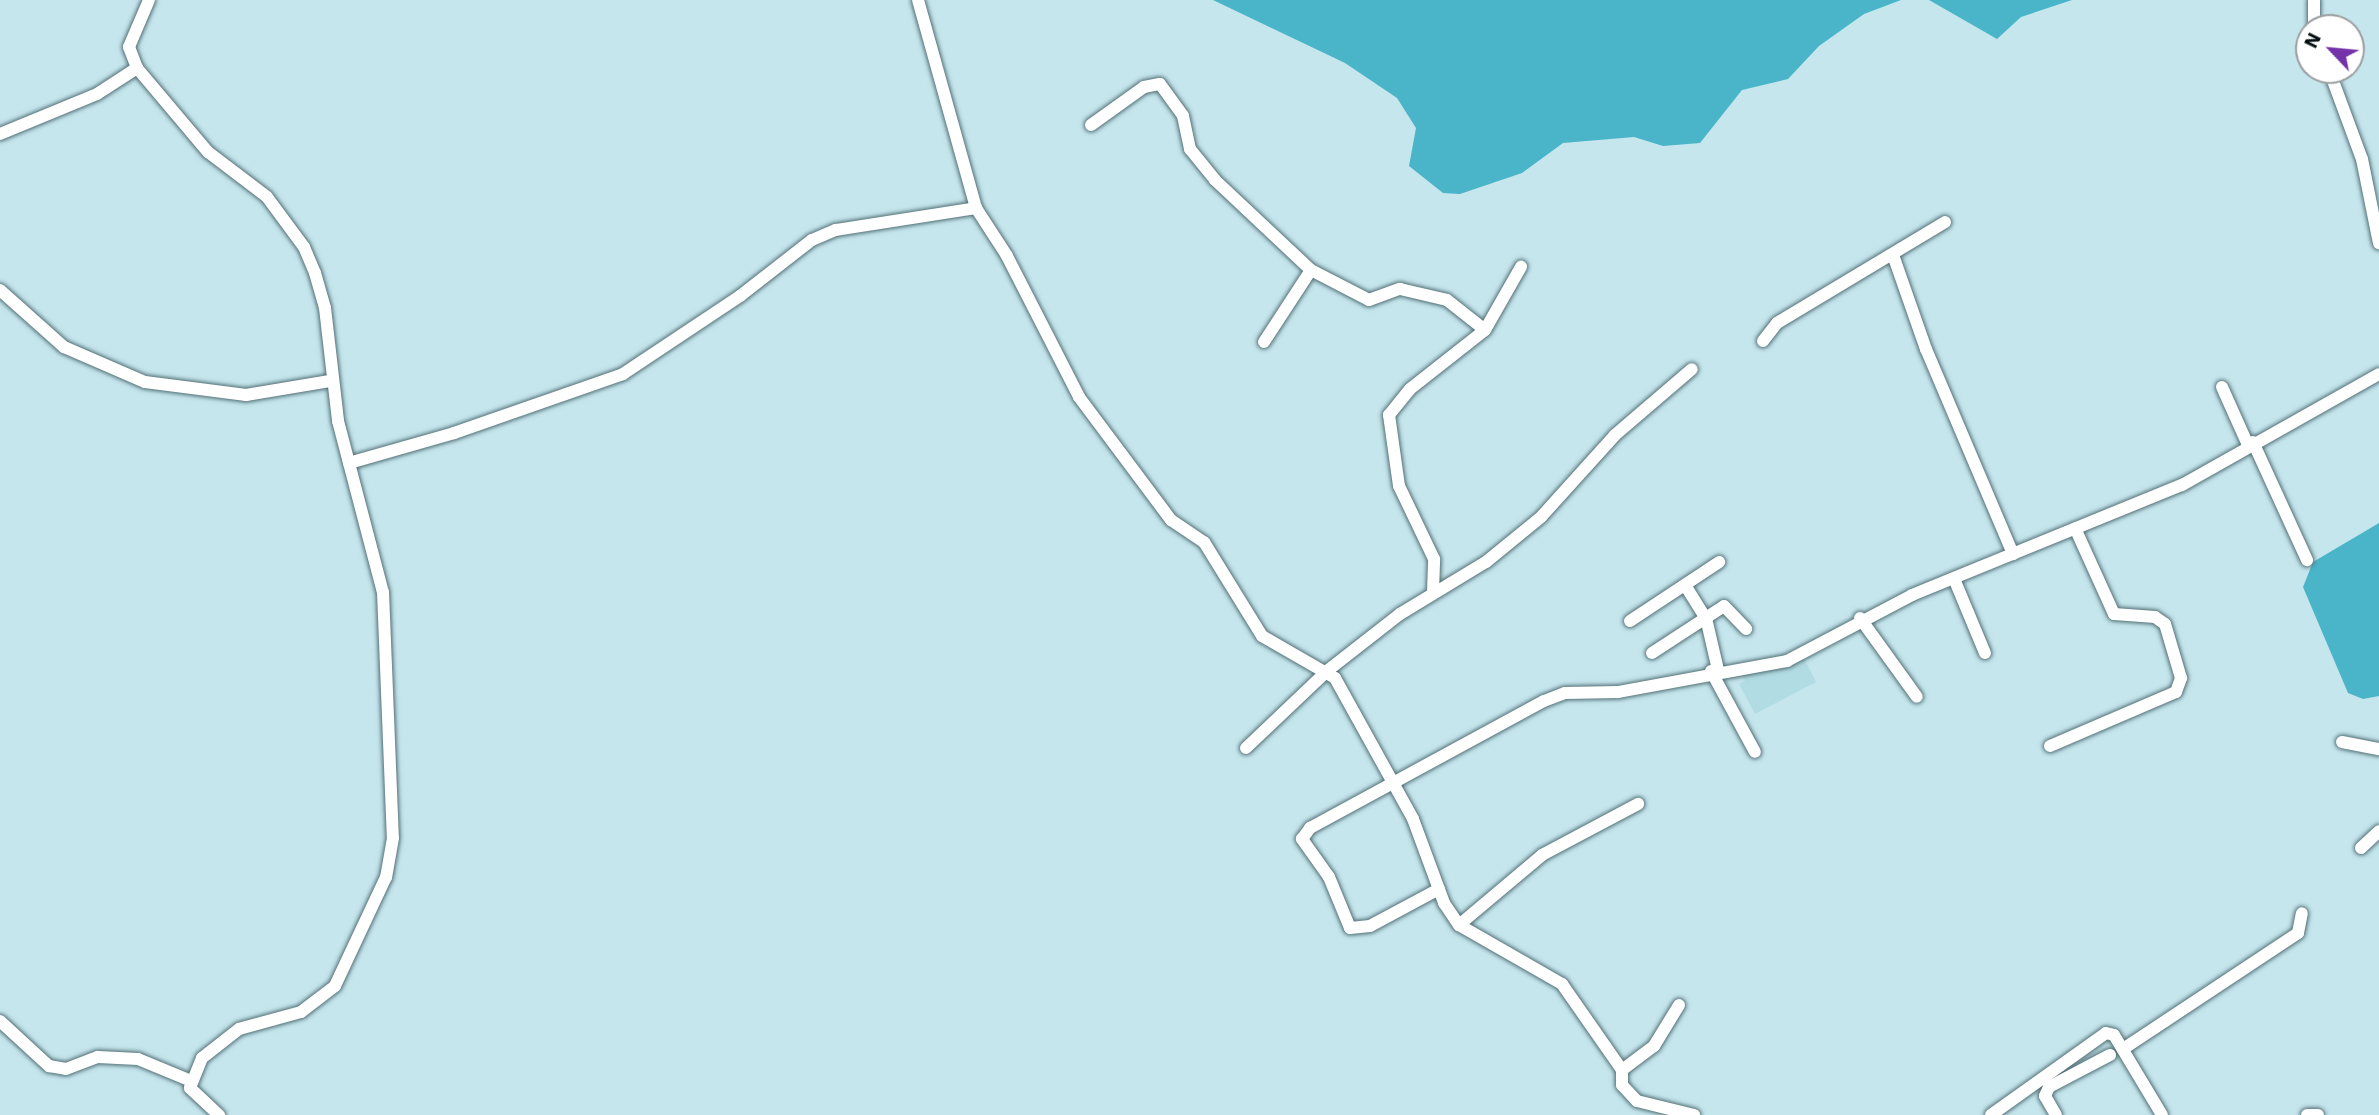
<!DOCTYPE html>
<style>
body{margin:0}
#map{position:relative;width:2379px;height:1115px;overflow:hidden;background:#c5e6ed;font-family:"Work Sans",sans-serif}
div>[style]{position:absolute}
.built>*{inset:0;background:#b2dce4}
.forest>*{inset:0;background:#4ab5c9}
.roads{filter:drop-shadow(0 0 2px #537076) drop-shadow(0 0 2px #537076)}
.minor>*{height:12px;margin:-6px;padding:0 6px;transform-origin:6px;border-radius:6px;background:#fff}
span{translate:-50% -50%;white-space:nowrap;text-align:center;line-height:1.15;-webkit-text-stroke:5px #fff;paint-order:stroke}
.north{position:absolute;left:2295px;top:14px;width:70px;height:70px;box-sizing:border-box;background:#fff;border:2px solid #9b9fa0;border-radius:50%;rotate:296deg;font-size:19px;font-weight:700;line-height:28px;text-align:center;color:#050f12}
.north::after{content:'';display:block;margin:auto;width:24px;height:32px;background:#7433a8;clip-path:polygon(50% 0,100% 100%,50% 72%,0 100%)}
</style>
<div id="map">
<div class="built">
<div style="clip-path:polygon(1803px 656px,1816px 682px,1755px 714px,1739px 684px,1745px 681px,1741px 672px)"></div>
</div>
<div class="forest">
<div style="clip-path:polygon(1213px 0,1901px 0,1864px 14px,1819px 46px,1788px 79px,1742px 90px,1700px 143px,1663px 146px,1634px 137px,1563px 143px,1522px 173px,1460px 194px,1443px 193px,1409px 166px,1416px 128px,1397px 98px,1345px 63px)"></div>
<div style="clip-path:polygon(1929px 0,2072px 0,2021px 17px,1997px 39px)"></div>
<div style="clip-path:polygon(2379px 523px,2379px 696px,2363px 699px,2348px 693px,2303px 587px,2313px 562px)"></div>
</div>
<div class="roads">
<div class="minor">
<div style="left:149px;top:0;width:51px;rotate:113.1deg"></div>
<div style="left:129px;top:47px;width:22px;rotate:69deg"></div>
<div style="left:137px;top:68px;width:110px;rotate:49.8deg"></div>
<div style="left:208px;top:152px;width:74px;rotate:37.3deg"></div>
<div style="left:267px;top:197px;width:62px;rotate:53.5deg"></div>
<div style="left:304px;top:247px;width:28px;rotate:67deg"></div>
<div style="left:315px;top:273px;width:36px;rotate:74deg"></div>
<div style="left:325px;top:308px;width:114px;rotate:83.4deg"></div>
<div style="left:338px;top:421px;width:177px;rotate:75.3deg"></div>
<div style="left:383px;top:592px;width:246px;rotate:87.7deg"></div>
<div style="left:393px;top:838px;width:40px;rotate:100deg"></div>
<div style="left:386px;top:877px;width:120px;rotate:115.1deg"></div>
<div style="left:335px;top:986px;width:43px;rotate:142.6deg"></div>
<div style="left:301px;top:1012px;width:64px;rotate:164.7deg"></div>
<div style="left:239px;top:1029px;width:47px;rotate:141.9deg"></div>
<div style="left:202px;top:1058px;width:32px;rotate:112deg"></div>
<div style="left:190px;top:1088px;width:40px;rotate:43deg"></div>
<div style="left:918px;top:0;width:216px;rotate:74.4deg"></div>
<div style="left:976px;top:208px;width:57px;rotate:57.1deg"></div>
<div style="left:1007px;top:256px;width:158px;rotate:62.9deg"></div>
<div style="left:1079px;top:397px;width:154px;rotate:53.2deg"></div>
<div style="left:1171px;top:520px;width:40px;rotate:34deg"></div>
<div style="left:1204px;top:542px;width:110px;rotate:58.3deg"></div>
<div style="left:1262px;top:636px;width:84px;rotate:29.9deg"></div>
<div style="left:1335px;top:678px;width:161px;rotate:61deg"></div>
<div style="left:1413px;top:819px;width:90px;rotate:69.7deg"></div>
<div style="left:1444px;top:903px;width:27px;rotate:56deg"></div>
<div style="left:1459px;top:925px;width:119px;rotate:29.8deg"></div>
<div style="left:1562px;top:984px;width:105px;rotate:55.1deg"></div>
<div style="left:1622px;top:1070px;width:15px;rotate:90deg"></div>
<div style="left:1622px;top:1085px;width:22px;rotate:47deg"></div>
<div style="left:1637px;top:1101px;width:59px;rotate:13.8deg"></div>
<div style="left:2314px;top:28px;width:28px;rotate:-90deg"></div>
<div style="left:2329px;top:70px;width:95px;rotate:69.7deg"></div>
<div style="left:2362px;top:159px;width:86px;rotate:78.6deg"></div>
<div style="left:1091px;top:125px;width:65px;rotate:-35.6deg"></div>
<div style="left:1144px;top:87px;width:16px;rotate:-11deg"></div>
<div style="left:1160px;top:84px;width:39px;rotate:54deg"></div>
<div style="left:1183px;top:116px;width:34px;rotate:78deg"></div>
<div style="left:1190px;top:149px;width:40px;rotate:51deg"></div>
<div style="left:1215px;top:180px;width:132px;rotate:43.2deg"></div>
<div style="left:0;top:134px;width:105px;rotate:-22.4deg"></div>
<div style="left:97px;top:94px;width:48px;rotate:-33deg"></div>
<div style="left:1893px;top:255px;width:100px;rotate:70.7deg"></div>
<div style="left:1926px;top:349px;width:223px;rotate:67deg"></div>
<div style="left:0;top:290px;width:86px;rotate:41.7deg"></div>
<div style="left:64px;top:347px;width:88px;rotate:23.4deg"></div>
<div style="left:145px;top:382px;width:102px;rotate:7.3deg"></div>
<div style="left:246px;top:395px;width:85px;rotate:-9.5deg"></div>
<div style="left:1763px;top:341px;width:23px;rotate:-52deg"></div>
<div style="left:1777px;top:323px;width:196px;rotate:-31deg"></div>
<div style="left:1264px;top:342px;width:86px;rotate:-56.9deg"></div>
<div style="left:1311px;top:270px;width:65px;rotate:27.3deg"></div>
<div style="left:1369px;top:300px;width:33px;rotate:-20deg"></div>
<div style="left:1400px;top:289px;width:48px;rotate:13.2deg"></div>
<div style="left:1447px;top:300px;width:48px;rotate:38.3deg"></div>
<div style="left:2222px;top:387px;width:64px;rotate:65.9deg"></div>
<div style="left:2253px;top:442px;width:130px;rotate:65.4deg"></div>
<div style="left:349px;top:463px;width:109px;rotate:-15.9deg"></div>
<div style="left:454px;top:433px;width:179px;rotate:-19.2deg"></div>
<div style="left:623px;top:374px;width:141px;rotate:-33.7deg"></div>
<div style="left:740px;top:296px;width:91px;rotate:-37.9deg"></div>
<div style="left:812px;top:240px;width:26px;rotate:-23deg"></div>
<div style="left:836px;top:230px;width:142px;rotate:-8.9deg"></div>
<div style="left:1955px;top:581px;width:78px;rotate:67.4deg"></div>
<div style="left:1685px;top:585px;width:39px;rotate:58deg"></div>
<div style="left:1706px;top:618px;width:53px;rotate:77deg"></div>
<div style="left:1433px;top:592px;width:33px;rotate:-88deg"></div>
<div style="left:1434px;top:559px;width:81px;rotate:-115.6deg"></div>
<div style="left:1399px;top:486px;width:72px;rotate:-98deg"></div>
<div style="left:1389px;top:415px;width:33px;rotate:-51deg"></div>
<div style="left:1410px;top:389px;width:95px;rotate:-38.2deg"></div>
<div style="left:1485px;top:330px;width:73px;rotate:-60.3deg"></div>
<div style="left:1860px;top:618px;width:97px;rotate:54.2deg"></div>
<div style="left:1630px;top:621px;width:107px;rotate:-33.5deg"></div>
<div style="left:1652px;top:653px;width:86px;rotate:-33.1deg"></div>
<div style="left:1724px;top:606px;width:32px;rotate:46deg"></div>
<div style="left:1711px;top:671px;width:92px;rotate:61.5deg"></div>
<div style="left:2342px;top:742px;width:38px;rotate:11deg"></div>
<div style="left:2050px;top:746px;width:137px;rotate:-23.2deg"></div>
<div style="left:2176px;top:692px;width:15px;rotate:-70deg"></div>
<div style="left:2181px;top:678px;width:56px;rotate:-106.5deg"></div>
<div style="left:2165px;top:624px;width:12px;rotate:-145deg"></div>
<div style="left:2155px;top:617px;width:41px;rotate:-175.8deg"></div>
<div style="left:2114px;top:614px;width:94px;rotate:-114.4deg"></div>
<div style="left:1246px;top:748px;width:112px;rotate:-43.5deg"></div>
<div style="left:1327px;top:671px;width:93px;rotate:-38deg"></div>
<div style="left:1400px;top:614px;width:100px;rotate:-31.2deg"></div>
<div style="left:1486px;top:562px;width:71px;rotate:-39.3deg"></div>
<div style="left:1541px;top:517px;width:110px;rotate:-47.9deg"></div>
<div style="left:1615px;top:435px;width:101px;rotate:-40.6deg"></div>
<div style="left:2361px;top:848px;width:25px;rotate:-43deg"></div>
<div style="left:1439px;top:889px;width:78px;rotate:151.8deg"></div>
<div style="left:1370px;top:926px;width:20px;rotate:174deg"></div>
<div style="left:1350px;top:928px;width:55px;rotate:-112.4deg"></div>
<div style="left:1329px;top:877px;width:47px;rotate:-125.4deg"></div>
<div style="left:1302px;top:839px;width:14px;rotate:-54deg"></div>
<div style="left:1310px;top:828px;width:266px;rotate:-28.5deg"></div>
<div style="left:1544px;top:701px;width:22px;rotate:-21deg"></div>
<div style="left:1565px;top:693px;width:53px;rotate:-1.1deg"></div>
<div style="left:1618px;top:692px;width:172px;rotate:-10.4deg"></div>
<div style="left:1787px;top:661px;width:141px;rotate:-27.8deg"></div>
<div style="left:1912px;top:595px;width:292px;rotate:-22.2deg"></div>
<div style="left:2182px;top:485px;width:226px;rotate:-29.4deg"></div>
<div style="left:1459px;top:925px;width:109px;rotate:-40.1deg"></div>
<div style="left:1542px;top:855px;width:109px;rotate:-28deg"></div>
<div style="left:0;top:1021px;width:67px;rotate:42.6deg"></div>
<div style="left:49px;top:1066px;width:17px;rotate:10deg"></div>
<div style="left:66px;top:1069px;width:34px;rotate:-21deg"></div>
<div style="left:98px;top:1057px;width:40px;rotate:2.9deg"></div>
<div style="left:138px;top:1059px;width:57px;rotate:22.5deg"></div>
<div style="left:2123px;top:1049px;width:210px;rotate:-33.5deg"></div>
<div style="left:2298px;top:933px;width:20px;rotate:-79deg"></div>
<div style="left:1622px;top:1070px;width:40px;rotate:-37deg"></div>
<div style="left:1654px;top:1046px;width:48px;rotate:-58.6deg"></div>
<div style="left:1991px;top:1115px;width:141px;rotate:-35.5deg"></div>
<div style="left:2106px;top:1033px;width:8px;rotate:14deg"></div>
<div style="left:2114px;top:1035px;width:93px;rotate:59deg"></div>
<div style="left:2056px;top:1115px;width:22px;rotate:-120deg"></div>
<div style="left:2045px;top:1096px;width:10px;rotate:-66deg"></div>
<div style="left:2049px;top:1087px;width:69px;rotate:-27.7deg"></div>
<div style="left:2307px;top:1115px;width:11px"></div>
</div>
</div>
<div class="north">N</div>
</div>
